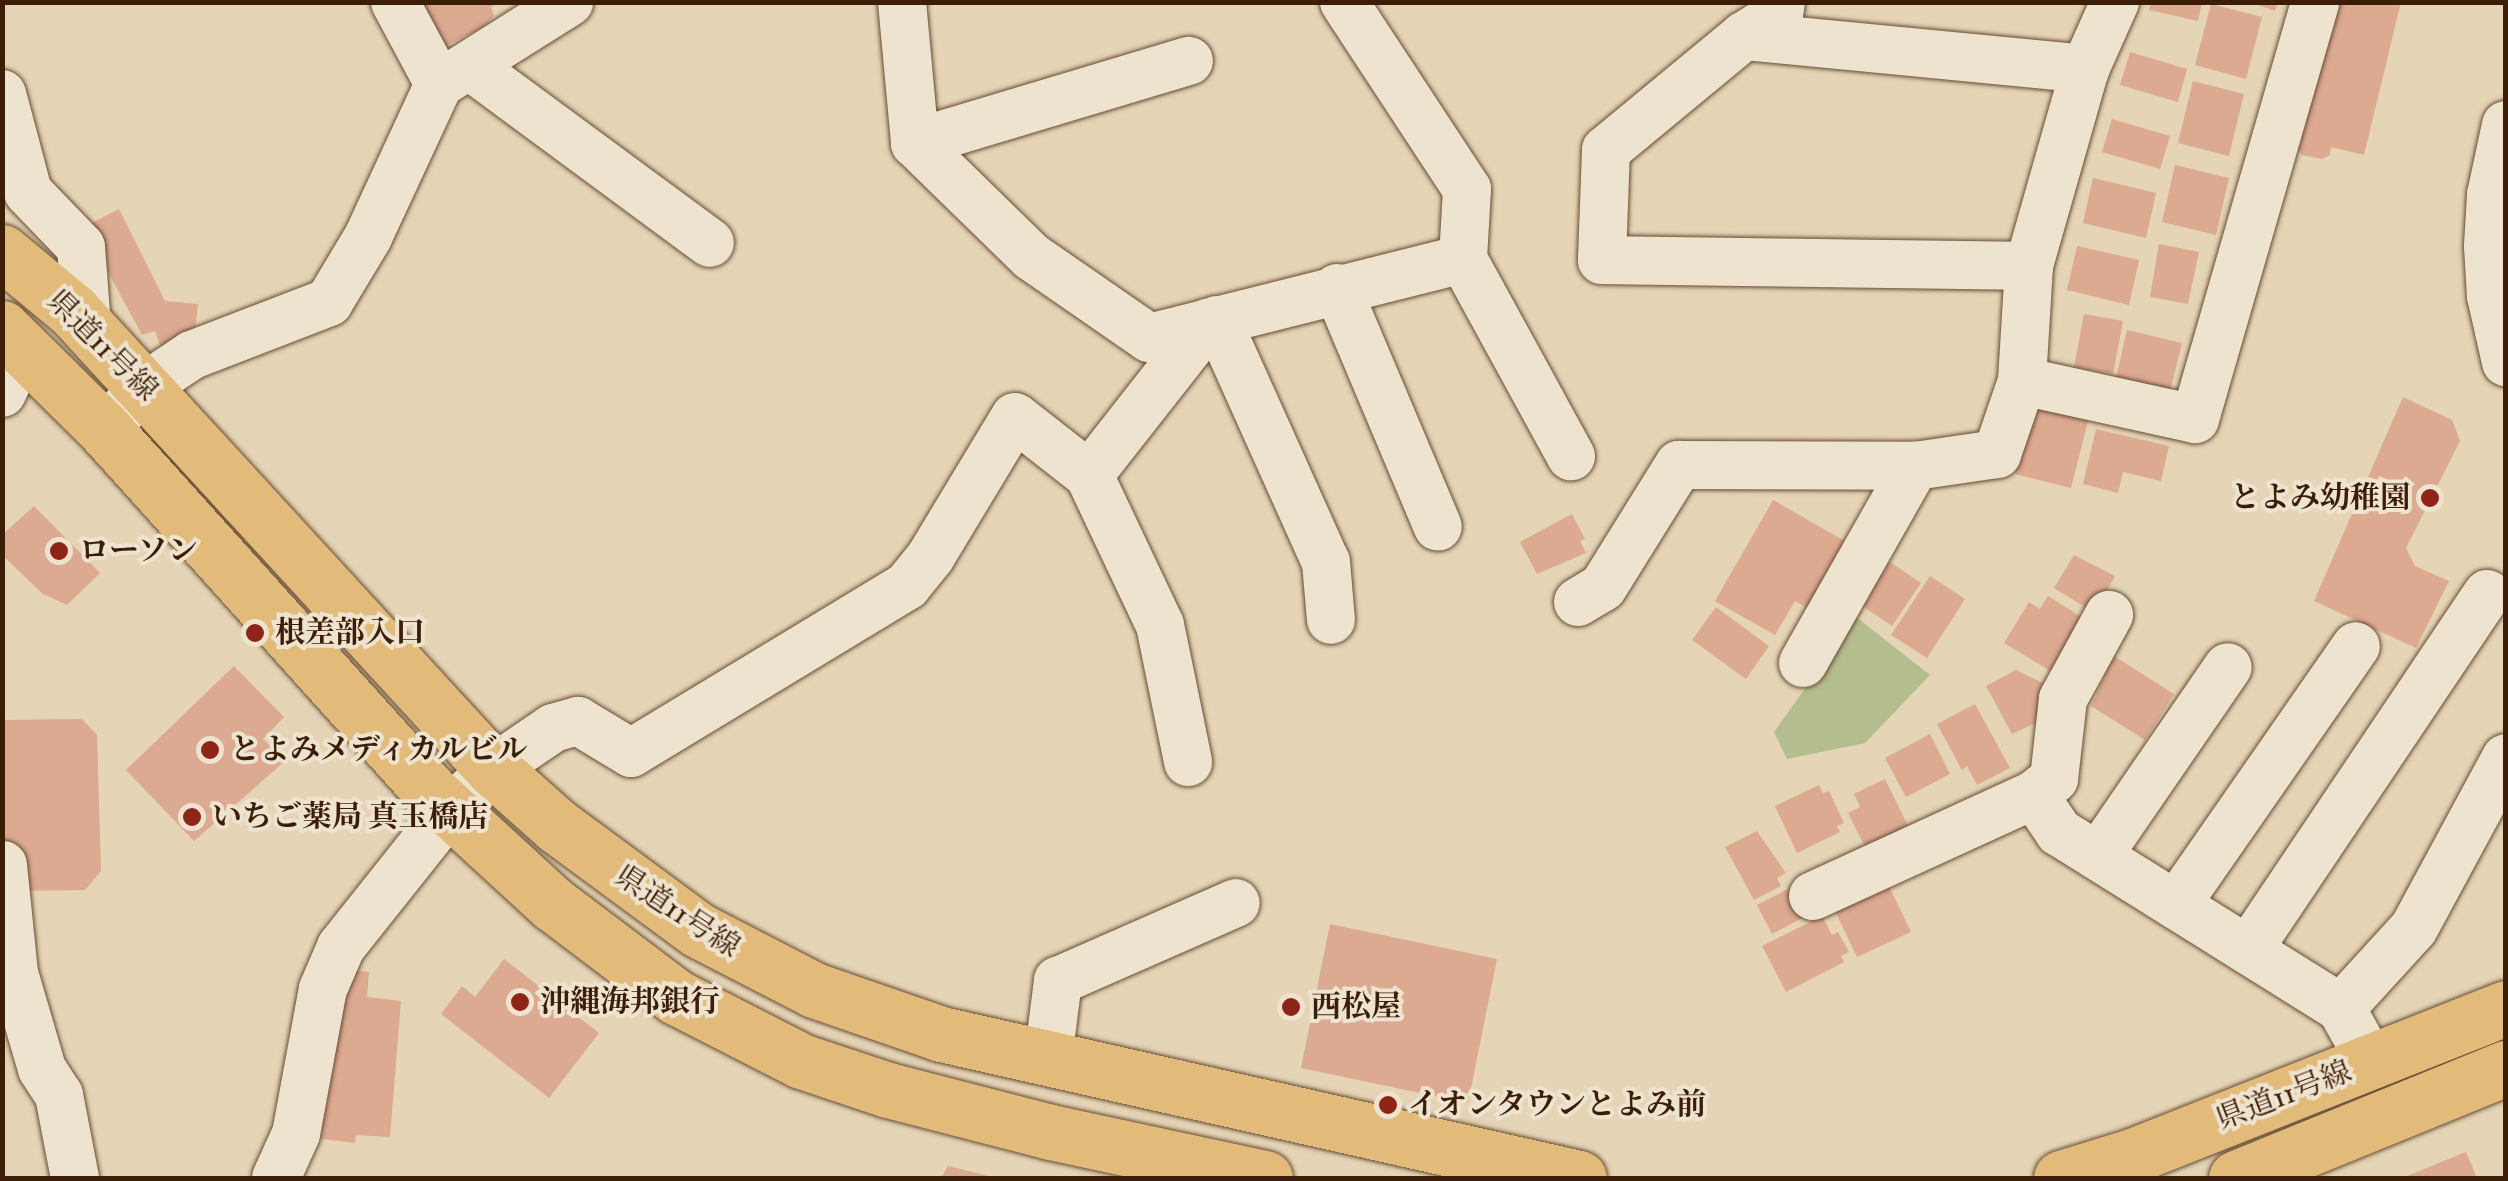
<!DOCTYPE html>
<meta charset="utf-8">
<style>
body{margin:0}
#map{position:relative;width:2508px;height:1181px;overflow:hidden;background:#e5d4b5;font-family:"IM FELL Double Pica","Noto Serif JP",serif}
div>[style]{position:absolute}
.green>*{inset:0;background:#b4bd8e}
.building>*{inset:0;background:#dca991}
.roads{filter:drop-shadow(0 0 2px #664c33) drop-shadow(0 0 2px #664c33)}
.minor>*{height:48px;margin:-24px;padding:0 24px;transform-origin:24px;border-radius:24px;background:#eee3cf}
.major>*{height:55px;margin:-27.5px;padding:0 27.5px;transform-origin:27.5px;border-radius:27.5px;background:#e2ba7a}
.dots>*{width:28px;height:28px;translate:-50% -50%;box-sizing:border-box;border:5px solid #eee3cf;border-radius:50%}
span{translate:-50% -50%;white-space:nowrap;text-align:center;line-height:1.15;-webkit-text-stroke:8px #eee3cf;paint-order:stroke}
.street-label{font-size:30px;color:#3c1e08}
.poi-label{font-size:30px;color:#3c1e08;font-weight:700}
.right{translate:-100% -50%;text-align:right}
.left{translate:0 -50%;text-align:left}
.frame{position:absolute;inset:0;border:5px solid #3c1e08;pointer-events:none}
</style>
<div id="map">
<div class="green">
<div style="clip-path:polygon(1856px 617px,1930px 675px,1865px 743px,1787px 759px,1774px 732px)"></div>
</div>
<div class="building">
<div style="clip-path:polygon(415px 2px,499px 2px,491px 7px,494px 16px,483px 27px,439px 49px)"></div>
<div style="clip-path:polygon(2151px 2px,2202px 2px,2198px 21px,2149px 10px)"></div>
<div style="clip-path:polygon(2249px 2px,2278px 2px,2275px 11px)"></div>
<div style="clip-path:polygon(2326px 2px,2401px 2px,2364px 155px,2331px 147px,2330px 155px,2322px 159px,2302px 155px,2294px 145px)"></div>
<div style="clip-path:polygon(2211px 4px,2262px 17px,2246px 79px,2195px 65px)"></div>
<div style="clip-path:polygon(2130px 52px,2187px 69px,2178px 102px,2120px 85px)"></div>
<div style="clip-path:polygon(2193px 81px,2244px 94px,2229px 156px,2178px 143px)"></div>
<div style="clip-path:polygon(2112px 119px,2170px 136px,2160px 169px,2102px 152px)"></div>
<div style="clip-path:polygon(2175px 165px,2229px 178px,2216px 235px,2162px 222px)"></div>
<div style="clip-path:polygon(2093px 178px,2156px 193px,2146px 238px,2083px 223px)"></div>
<div style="clip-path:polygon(119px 209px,165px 301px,198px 304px,193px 349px,160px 345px,155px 331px,142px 335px,84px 227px)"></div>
<div style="clip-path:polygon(2159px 244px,2199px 252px,2188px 304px,2150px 297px)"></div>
<div style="clip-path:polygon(2077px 246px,2139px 260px,2129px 305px,2067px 290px)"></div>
<div style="clip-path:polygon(2084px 314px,2123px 321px,2113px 374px,2074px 367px)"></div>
<div style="clip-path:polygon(2127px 330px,2182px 343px,2168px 400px,2114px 387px)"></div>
<div style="clip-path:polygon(2403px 397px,2452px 420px,2460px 441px,2406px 548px,2415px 566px,2449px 581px,2416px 648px,2314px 601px)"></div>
<div style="clip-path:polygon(2032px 406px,2088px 421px,2071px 488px,2015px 474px)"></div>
<div style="clip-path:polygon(2096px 429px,2169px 446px,2161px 481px,2123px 472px,2118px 493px,2083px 484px)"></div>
<div style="clip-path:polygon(1773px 500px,1848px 543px,1809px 609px,1795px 601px,1775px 635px,1715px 601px)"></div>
<div style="clip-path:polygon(34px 506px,100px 573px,67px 605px,43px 594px,2px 555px,2px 535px)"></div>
<div style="clip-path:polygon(1572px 514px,1585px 539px,1580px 541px,1586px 553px,1537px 574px,1520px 542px)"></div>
<div style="clip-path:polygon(2074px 555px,2115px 576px,2095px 613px,2054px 588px)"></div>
<div style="clip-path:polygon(1890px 562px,1921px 583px,1892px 626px,1861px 605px)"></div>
<div style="clip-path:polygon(1930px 576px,1965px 599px,1927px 658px,1891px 635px)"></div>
<div style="clip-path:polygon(2048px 596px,2089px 622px,2057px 675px,2004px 643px,2029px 602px,2040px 609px)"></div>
<div style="clip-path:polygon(1716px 607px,1769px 646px,1746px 679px,1692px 640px)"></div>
<div style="clip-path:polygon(2114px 656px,2174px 694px,2145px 740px,2091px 706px)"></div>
<div style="clip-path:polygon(234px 666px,284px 717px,263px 739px,285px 761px,194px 841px,126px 770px)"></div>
<div style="clip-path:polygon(2016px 670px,2049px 686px,2042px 720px,2012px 734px,1986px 686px)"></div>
<div style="clip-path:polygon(1975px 704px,2010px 768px,1977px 785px,1967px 766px,1962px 770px,1937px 724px)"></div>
<div style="clip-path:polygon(82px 719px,97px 735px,101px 871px,85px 890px,10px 891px,2px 809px,2px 720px)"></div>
<div style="clip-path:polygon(1930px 734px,1950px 774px,1906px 797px,1885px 758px)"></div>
<div style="clip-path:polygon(1885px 779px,1911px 832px,1868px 853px,1848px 813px,1860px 807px,1854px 794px)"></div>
<div style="clip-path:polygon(1819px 785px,1823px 793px,1829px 791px,1844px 823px,1837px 826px,1840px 832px,1797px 853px,1775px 806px)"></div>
<div style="clip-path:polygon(1757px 831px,1786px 873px,1777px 878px,1781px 886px,1754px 900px,1725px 847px)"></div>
<div style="clip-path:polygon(1889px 886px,1911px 932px,1857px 957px,1835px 911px)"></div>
<div style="clip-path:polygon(1790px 888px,1804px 917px,1772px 934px,1757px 905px)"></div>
<div style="clip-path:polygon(1822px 916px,1832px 935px,1838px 932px,1849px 952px,1841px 956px,1844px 962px,1786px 992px,1762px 946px)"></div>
<div style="clip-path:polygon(1330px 924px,1497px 959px,1468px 1103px,1301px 1068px)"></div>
<div style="clip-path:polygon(504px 959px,599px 1033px,549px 1098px,441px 1014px,462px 986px,475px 997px)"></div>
<div style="clip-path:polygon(334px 969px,369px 972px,367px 997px,401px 1001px,390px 1137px,356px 1135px,355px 1143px,321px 1139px)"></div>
<div style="clip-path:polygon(2466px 1152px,2477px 1178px,2402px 1178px)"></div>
<div style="clip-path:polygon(948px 1166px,993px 1177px,993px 1178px,941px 1178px)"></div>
</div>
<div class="roads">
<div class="minor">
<div style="left:395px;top:2px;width:93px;rotate:61.8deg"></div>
<div style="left:902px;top:2px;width:142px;rotate:84.7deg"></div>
<div style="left:915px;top:143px;width:163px;rotate:44.3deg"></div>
<div style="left:1032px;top:257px;width:142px;rotate:34.7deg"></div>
<div style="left:1149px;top:338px;width:324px;rotate:-14.1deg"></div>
<div style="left:1344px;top:2px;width:224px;rotate:56.7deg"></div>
<div style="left:1467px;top:189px;width:70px;rotate:93.3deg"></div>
<div style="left:1463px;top:259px;width:225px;rotate:61.3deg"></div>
<div style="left:1781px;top:2px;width:12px;rotate:99deg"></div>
<div style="left:1779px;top:14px;width:41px;rotate:147.8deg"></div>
<div style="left:1744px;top:36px;width:179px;rotate:140.4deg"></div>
<div style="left:1606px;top:150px;width:110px;rotate:92.1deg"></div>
<div style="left:1602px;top:260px;width:427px;rotate:0.8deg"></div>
<div style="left:2115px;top:2px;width:73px;rotate:114.1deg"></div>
<div style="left:2085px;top:69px;width:205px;rotate:105.9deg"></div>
<div style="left:2029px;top:266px;width:115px;rotate:93.5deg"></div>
<div style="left:2022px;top:381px;width:177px;rotate:12.4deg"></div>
<div style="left:2195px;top:419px;width:434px;rotate:-73.9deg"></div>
<div style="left:1744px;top:36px;width:343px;rotate:5.5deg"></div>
<div style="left:470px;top:66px;width:298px;rotate:36.4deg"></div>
<div style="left:2px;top:94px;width:101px;rotate:75.1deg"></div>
<div style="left:28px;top:192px;width:76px;rotate:46.1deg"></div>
<div style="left:81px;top:247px;width:79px;rotate:85.7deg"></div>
<div style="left:2506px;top:125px;width:72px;rotate:102.1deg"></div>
<div style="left:2491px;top:195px;width:51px;rotate:93.4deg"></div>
<div style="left:2488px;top:246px;width:50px;rotate:86.6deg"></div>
<div style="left:2491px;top:296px;width:68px;rotate:77.2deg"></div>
<div style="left:915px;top:143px;width:286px;rotate:-16.7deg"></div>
<div style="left:1337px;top:288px;width:259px;rotate:67.1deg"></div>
<div style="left:1217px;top:320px;width:265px;rotate:65.8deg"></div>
<div style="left:1326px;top:562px;width:58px;rotate:85.1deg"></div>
<div style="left:2px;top:393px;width:52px;rotate:-64.9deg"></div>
<div style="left:117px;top:416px;width:40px;rotate:-47deg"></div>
<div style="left:144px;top:387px;width:58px;rotate:-33.7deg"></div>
<div style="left:192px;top:355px;width:147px;rotate:-21.1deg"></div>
<div style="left:329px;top:302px;width:76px;rotate:-59deg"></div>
<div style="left:368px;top:237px;width:169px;rotate:-65.1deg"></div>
<div style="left:439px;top:84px;width:154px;rotate:-32.2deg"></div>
<div style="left:1089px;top:475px;width:194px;rotate:-51.9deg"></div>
<div style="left:1578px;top:602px;width:29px;rotate:-31deg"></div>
<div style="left:1603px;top:587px;width:144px;rotate:-58.1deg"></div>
<div style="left:1679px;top:465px;width:236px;rotate:0.2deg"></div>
<div style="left:1915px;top:466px;width:83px;rotate:-8.3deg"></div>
<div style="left:1997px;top:454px;width:77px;rotate:-71.1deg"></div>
<div style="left:1803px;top:663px;width:227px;rotate:-60.4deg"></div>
<div style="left:2034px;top:795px;width:45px;rotate:56deg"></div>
<div style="left:2059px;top:832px;width:332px;rotate:32deg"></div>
<div style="left:2341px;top:1008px;width:62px;rotate:60.9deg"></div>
<div style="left:2098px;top:856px;width:229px;rotate:-55.5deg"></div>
<div style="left:3px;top:865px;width:109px;rotate:84.2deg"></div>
<div style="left:14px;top:973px;width:100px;rotate:73.7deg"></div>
<div style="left:42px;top:1069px;width:31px;rotate:57deg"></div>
<div style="left:59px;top:1095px;width:85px;rotate:79.1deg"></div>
<div style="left:1813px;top:896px;width:243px;rotate:-24.6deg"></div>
<div style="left:2034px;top:795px;width:26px;rotate:-39deg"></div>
<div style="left:2054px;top:779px;width:81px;rotate:-83.6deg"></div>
<div style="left:2063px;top:699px;width:96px;rotate:-61.3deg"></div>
<div style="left:2176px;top:905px;width:315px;rotate:-55.2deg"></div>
<div style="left:2248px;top:950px;width:429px;rotate:-56.1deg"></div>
<div style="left:2341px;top:1008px;width:108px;rotate:-47.6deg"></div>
<div style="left:2414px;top:928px;width:193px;rotate:-61.6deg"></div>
<div style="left:1048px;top:1059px;width:79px;rotate:-82.7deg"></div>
<div style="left:1058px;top:981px;width:194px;rotate:-23.7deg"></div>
<div style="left:276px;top:1178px;width:48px;rotate:-65.6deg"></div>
<div style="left:296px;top:1134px;width:147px;rotate:-79.5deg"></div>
<div style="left:323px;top:989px;width:46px;rotate:-66.8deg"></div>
<div style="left:341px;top:947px;width:175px;rotate:-51.5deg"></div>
<div style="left:450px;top:810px;width:59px;rotate:-43.6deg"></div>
<div style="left:493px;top:769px;width:73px;rotate:-34.3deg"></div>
<div style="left:553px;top:728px;width:26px;rotate:-16deg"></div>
<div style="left:578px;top:721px;width:62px;rotate:31.1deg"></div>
<div style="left:631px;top:753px;width:323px;rotate:-31.2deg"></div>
<div style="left:907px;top:586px;width:38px;rotate:-51deg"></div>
<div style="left:931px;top:556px;width:162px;rotate:-58.9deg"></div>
<div style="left:1015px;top:417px;width:94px;rotate:38.1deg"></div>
<div style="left:1089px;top:475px;width:166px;rotate:64.7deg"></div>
<div style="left:1160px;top:625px;width:140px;rotate:78.4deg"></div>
</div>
<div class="major">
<div style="left:2px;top:252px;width:92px;rotate:39.7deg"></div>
<div style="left:73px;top:311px;width:621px;rotate:47.48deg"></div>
<div style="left:493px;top:769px;width:86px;rotate:41.7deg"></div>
<div style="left:557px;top:826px;width:175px;rotate:36.4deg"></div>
<div style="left:698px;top:930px;width:131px;rotate:27.3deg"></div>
<div style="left:814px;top:990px;width:134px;rotate:19.1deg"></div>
<div style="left:941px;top:1034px;width:654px;rotate:12.72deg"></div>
<div style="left:2px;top:328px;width:145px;rotate:44.7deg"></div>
<div style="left:105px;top:430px;width:487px;rotate:48deg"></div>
<div style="left:431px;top:792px;width:166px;rotate:42.6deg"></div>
<div style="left:553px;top:904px;width:154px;rotate:37.1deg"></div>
<div style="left:676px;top:997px;width:140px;rotate:27.1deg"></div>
<div style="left:801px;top:1061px;width:92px;rotate:18.4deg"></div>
<div style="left:888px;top:1090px;width:167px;rotate:14.5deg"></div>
<div style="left:1050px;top:1132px;width:220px;rotate:12.1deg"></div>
<div style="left:2061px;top:1178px;width:74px;rotate:-17.2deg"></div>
<div style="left:2132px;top:1156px;width:402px;rotate:-21.6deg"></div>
<div style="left:2236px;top:1178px;width:292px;rotate:-22.2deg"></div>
</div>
</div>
<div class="dots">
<div style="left:2430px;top:498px;background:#8f2418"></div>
<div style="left:59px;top:551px;background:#8f2418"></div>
<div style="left:255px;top:633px;background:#8f2418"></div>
<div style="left:210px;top:750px;background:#8f2418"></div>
<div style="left:192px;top:817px;background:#8f2418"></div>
<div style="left:520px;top:1002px;background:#8f2418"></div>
<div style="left:1291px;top:1007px;background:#8f2418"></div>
<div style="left:1388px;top:1105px;background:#8f2418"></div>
</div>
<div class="street-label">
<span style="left:102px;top:346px;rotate:45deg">県道11号線</span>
<span style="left:677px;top:912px;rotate:33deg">県道11号線</span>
<span style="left:2284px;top:1096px;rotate:-21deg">県道11号線</span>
</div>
<div class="poi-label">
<span class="right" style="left:2410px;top:498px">とよみ幼稚園</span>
<span class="left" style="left:79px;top:551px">ローソン</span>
<span class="left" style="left:275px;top:633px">根差部入口</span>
<span class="left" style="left:230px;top:750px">とよみメディカルビル</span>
<span class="left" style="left:212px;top:817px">いちご薬局 真玉橋店</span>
<span class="left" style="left:540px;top:1002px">沖縄海邦銀行</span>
<span class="left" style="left:1311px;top:1007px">西松屋</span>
<span class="left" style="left:1408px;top:1105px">イオンタウンとよみ前</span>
</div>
<div class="frame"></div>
</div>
